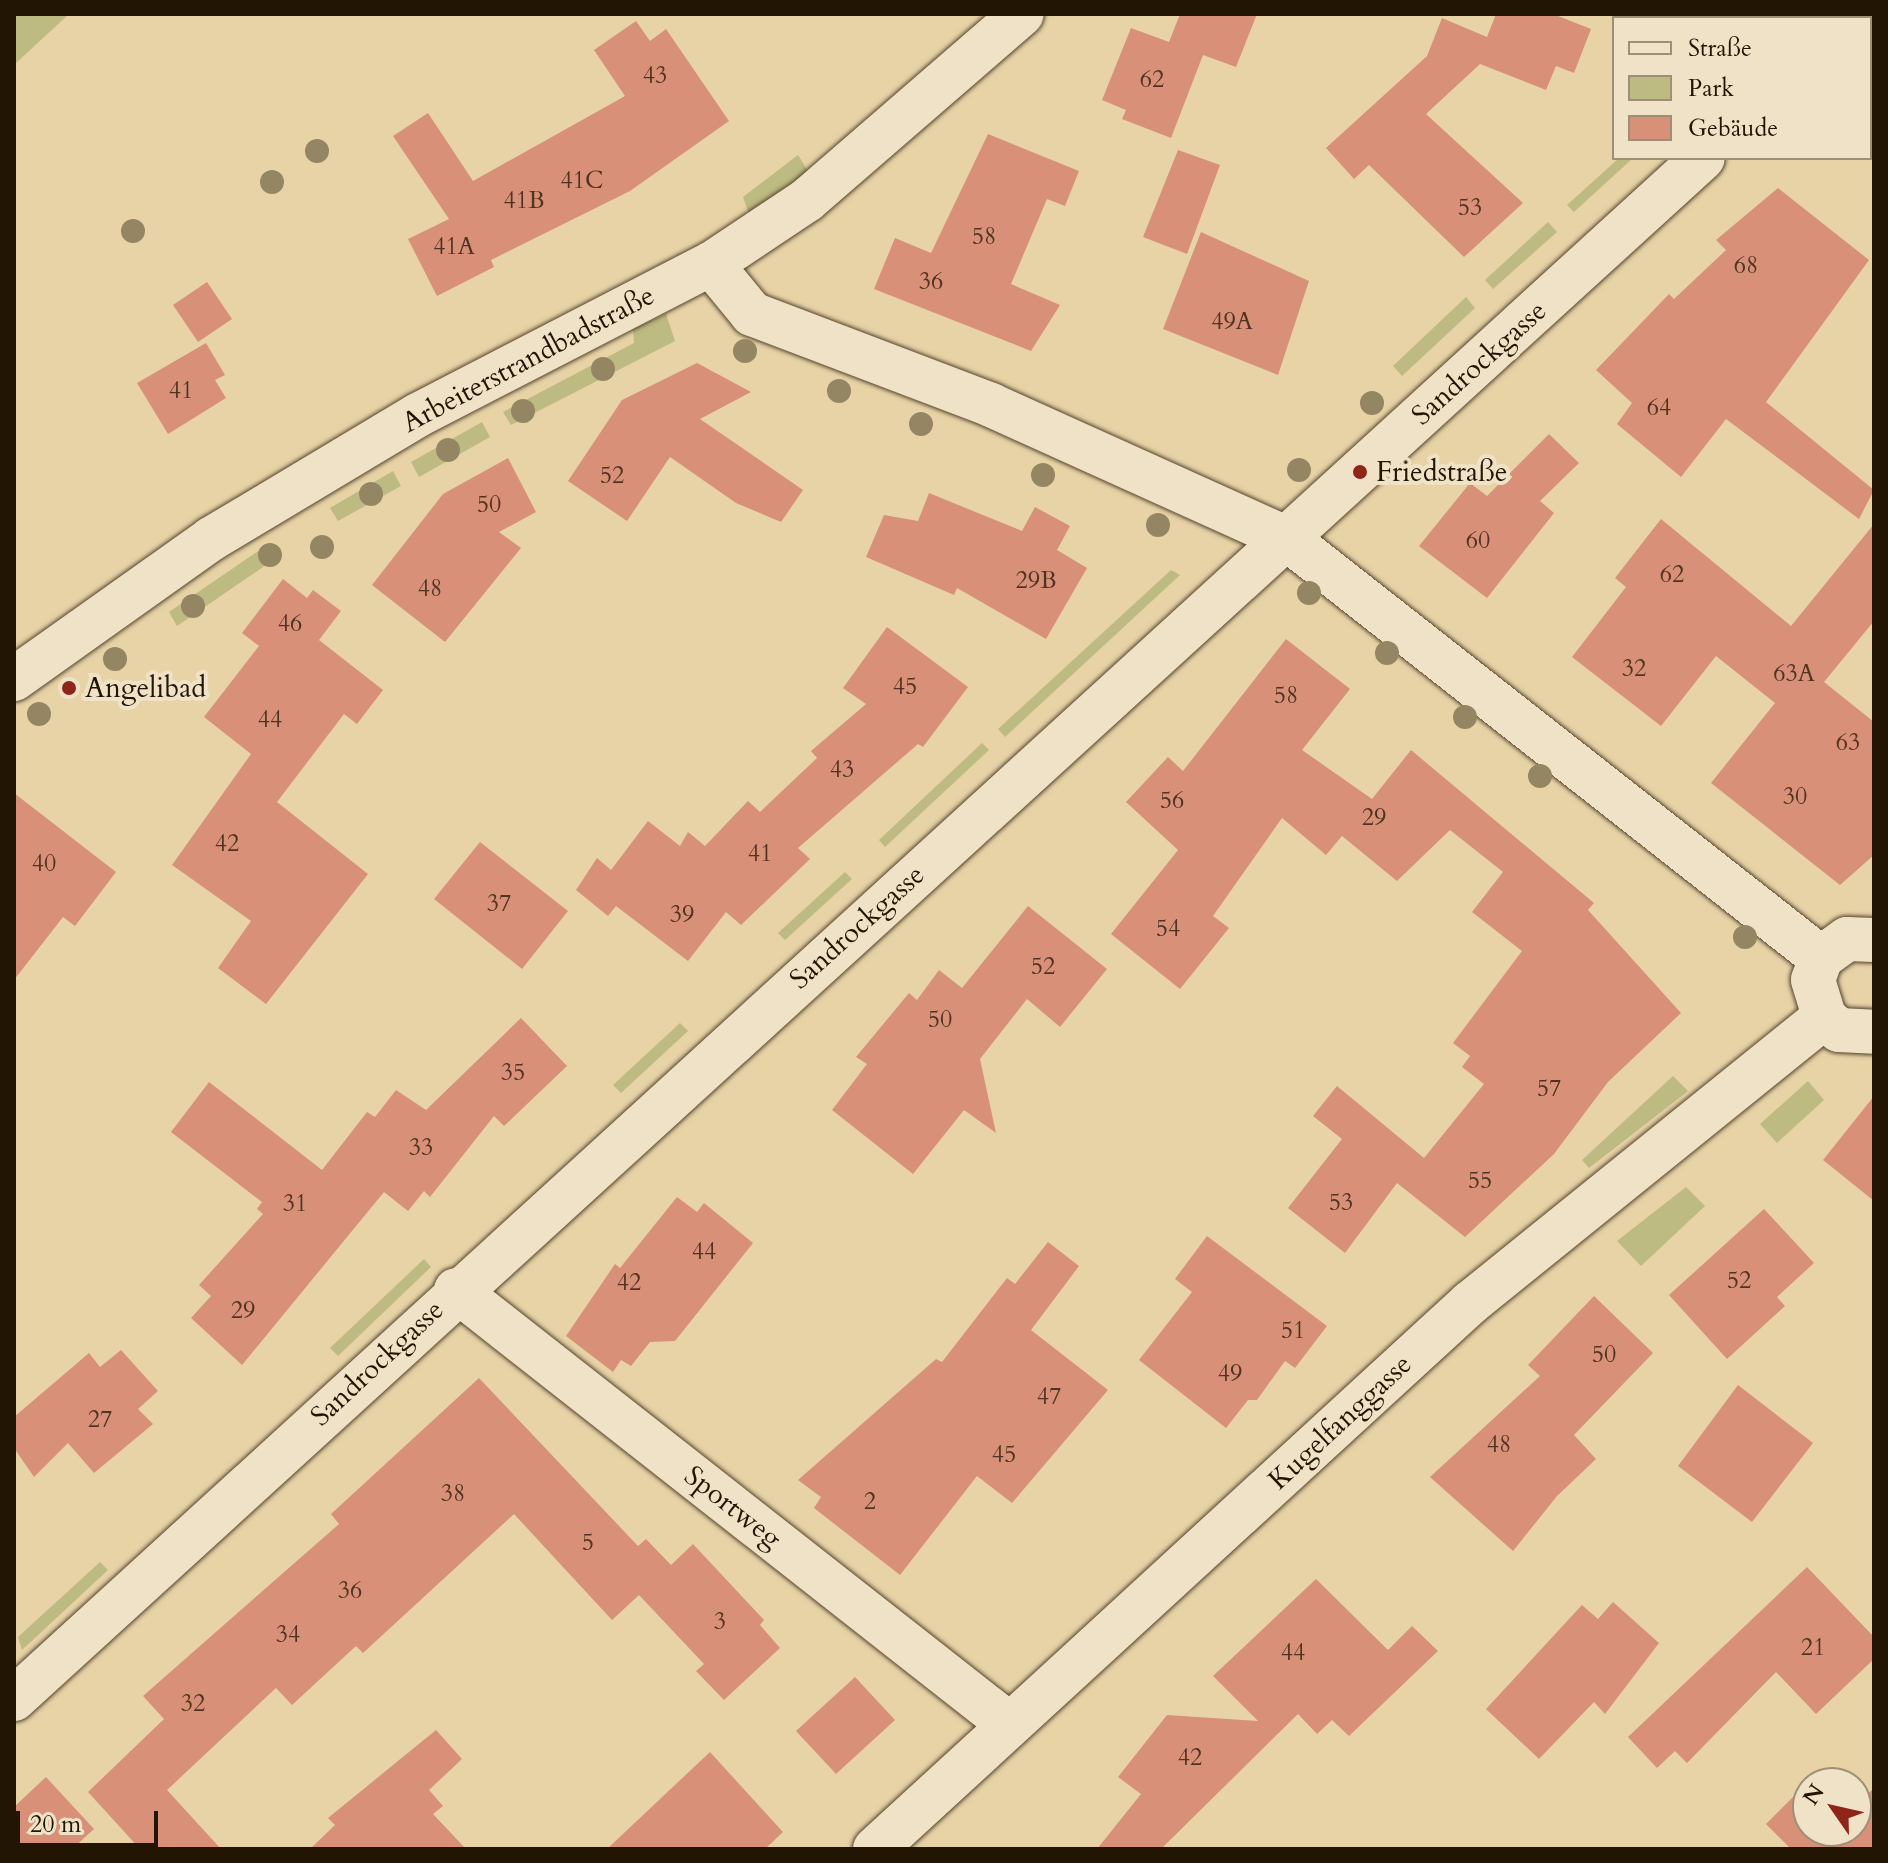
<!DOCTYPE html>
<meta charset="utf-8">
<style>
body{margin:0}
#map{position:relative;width:1888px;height:1863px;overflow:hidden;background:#e8d3a7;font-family:Cardo,serif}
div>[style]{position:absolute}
.green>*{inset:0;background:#bdba82}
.building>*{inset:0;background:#d89079}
.roads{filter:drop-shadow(0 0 2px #54442d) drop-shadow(0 0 2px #54442d)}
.street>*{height:44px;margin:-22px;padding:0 22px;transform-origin:22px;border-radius:22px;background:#f0e2c6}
.secondary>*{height:44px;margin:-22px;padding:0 22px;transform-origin:22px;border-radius:22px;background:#f0e2c6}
.trees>*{width:24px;height:24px;margin:-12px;border-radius:50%;background:#948662}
.dots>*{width:22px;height:22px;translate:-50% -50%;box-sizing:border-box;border:4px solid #f0e2c6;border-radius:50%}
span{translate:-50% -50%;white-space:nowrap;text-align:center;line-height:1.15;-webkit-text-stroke:8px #f0e2c6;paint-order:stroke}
.number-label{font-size:24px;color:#503421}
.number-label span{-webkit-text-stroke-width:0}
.street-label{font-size:28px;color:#221504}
.poi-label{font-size:28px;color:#221504}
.left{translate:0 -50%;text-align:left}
.frame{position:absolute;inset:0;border:16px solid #221504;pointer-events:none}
.legend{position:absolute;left:1612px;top:16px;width:260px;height:144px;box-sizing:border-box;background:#f0e2c6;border:2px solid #9e9078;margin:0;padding:10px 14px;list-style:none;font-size:24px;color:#221504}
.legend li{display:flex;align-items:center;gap:16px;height:40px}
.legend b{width:40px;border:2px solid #9e9078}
.north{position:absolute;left:1792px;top:1767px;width:80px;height:80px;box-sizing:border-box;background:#f0e2c6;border:2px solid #9e9078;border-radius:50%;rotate:304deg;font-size:22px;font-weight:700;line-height:32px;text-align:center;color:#221504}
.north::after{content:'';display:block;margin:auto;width:28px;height:36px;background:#8f2418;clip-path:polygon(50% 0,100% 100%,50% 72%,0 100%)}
.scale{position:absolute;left:16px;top:1811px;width:142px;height:36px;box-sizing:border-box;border:4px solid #221504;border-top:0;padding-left:10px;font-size:24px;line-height:28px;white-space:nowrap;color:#221504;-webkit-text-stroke:6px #f0e2c6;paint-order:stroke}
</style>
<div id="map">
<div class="green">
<div style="clip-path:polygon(14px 14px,69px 14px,14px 65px)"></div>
<div style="clip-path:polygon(798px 155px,808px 171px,749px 214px,743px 197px)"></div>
<div style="clip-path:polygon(1619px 158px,1633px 158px,1574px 212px,1567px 205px)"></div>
<div style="clip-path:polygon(1548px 222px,1557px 232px,1493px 289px,1485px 280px)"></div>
<div style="clip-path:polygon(1466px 297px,1475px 308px,1402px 376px,1393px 366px)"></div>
<div style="clip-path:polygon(666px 314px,675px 341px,511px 425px,503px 412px,634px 343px,633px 329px)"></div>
<div style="clip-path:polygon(482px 422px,490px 437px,419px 477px,411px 462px)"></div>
<div style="clip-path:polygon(393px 471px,401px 486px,338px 521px,330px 508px)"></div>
<div style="clip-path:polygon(270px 543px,279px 556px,177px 626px,169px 612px)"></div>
<div style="clip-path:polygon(1171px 570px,1180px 575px,1005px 737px,998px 729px)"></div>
<div style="clip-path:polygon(982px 743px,989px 750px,885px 847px,879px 840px)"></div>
<div style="clip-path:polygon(845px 872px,852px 879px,785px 940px,778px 933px)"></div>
<div style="clip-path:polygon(680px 1023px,688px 1031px,621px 1093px,613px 1085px)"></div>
<div style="clip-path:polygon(1673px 1076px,1688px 1091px,1589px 1168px,1582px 1160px)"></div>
<div style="clip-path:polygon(1808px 1081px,1824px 1100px,1777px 1143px,1760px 1124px)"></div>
<div style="clip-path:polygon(1686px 1187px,1705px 1206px,1641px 1266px,1617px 1241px)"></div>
<div style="clip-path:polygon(424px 1259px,431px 1267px,338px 1356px,330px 1348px)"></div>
<div style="clip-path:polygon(100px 1562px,108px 1570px,22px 1650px,18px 1637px)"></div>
</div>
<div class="building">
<div style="clip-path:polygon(1180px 14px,1257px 14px,1236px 67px,1203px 55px,1171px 138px,1122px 119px,1126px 110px,1102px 100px,1131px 28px,1169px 42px)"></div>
<div style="clip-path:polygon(1496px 14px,1553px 14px,1591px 29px,1574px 73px,1556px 66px,1546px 90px,1480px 64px,1426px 114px,1523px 203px,1464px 257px,1369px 165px,1354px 179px,1326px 148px,1427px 56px,1442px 18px,1487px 37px)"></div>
<div style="clip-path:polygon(636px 21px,650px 41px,666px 29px,729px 121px,630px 191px,491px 260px,494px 267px,437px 296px,408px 239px,449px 219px,393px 136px,428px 113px,473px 181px,625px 96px,594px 50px)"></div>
<div style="clip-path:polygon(988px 134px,1079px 171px,1065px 206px,1047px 199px,1011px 284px,1060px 305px,1031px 351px,874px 289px,895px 238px,931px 253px)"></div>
<div style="clip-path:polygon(1178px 150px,1220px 165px,1187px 254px,1143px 237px)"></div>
<div style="clip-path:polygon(1778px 188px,1869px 260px,1766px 402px,1874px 490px,1859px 519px,1726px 419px,1681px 477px,1617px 424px,1632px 403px,1596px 370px,1669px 294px,1674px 299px,1726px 250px,1716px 240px)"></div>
<div style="clip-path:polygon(1201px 232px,1309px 281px,1278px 375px,1163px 329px)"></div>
<div style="clip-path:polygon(207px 282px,232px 319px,198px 342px,173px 305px)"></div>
<div style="clip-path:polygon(206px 343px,225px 375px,215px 380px,226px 398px,168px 434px,137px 383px)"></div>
<div style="clip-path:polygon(697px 363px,751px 392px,700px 419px,803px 490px,781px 522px,736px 503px,670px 457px,627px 521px,568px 481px,622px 400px)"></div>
<div style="clip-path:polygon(1549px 434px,1579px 463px,1540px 501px,1554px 513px,1487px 598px,1419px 546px,1470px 483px,1487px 496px)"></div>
<div style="clip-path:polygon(508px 458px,536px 512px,499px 532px,521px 548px,445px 642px,372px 585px,443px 494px)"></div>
<div style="clip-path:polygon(929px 493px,1022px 531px,1035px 507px,1070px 526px,1057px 550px,1087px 568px,1046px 639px,957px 588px,954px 595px,866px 557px,884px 515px,918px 521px)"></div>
<div style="clip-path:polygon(1661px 519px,1791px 626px,1874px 524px,1874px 621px,1824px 682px,1874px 722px,1874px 855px,1840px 885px,1711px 783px,1775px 703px,1716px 656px,1661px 726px,1572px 657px,1626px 587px,1615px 578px)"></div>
<div style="clip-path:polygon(283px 579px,307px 598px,313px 590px,341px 611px,319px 640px,383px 690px,357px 724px,344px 714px,277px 802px,368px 874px,266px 1004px,218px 968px,251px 921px,172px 865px,251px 754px,204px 717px,259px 646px,242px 633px)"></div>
<div style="clip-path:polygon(887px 627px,968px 687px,923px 747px,918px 744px,798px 848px,810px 859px,741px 925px,726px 912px,688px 961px,616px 906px,608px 916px,576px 890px,597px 858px,611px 870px,648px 821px,680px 846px,688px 832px,705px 846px,748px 801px,760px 812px,817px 758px,811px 751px,866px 704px,843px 688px)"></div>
<div style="clip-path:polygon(1286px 639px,1350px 689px,1302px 750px,1372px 799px,1411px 750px,1594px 903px,1588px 910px,1681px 1013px,1608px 1082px,1554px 1154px,1465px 1237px,1397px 1183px,1345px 1253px,1288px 1208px,1342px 1139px,1313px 1116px,1337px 1086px,1424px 1158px,1484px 1084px,1462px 1067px,1470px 1056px,1453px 1043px,1522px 951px,1472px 912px,1503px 872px,1450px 830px,1397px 881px,1342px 836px,1326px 855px,1282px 818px,1213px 916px,1229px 928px,1180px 989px,1111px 934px,1178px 850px,1126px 802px,1168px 757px,1183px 771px)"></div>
<div style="clip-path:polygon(14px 793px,116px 872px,75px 926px,63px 917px,14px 980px)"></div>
<div style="clip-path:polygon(480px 842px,568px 911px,522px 969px,434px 899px)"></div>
<div style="clip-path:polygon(1028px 906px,1107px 969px,1060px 1027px,1027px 999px,980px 1059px,996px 1133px,964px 1110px,913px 1174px,832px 1110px,867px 1064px,856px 1057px,909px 993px,917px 1000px,939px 970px,962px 988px)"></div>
<div style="clip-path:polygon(521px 1018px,567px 1066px,504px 1126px,494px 1116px,430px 1197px,424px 1191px,408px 1211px,384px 1192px,242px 1365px,191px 1318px,211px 1296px,199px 1285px,263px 1214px,257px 1209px,262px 1202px,171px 1132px,209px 1082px,322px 1170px,367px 1112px,375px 1117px,396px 1090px,426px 1110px)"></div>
<div style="clip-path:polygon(1874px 1096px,1874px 1201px,1823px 1160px)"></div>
<div style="clip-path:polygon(677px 1197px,697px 1212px,704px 1203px,753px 1243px,675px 1341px,650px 1342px,631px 1366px,621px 1360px,613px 1372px,566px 1336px,615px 1264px,620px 1268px)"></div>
<div style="clip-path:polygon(1764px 1209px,1814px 1263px,1777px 1297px,1785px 1306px,1727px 1359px,1669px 1295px)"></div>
<div style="clip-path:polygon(1207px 1236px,1327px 1326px,1295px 1368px,1285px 1361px,1257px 1400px,1248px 1400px,1226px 1428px,1139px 1360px,1192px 1292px,1175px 1279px)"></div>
<div style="clip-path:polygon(1048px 1242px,1079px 1266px,1031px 1330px,1108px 1390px,1012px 1503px,977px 1476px,900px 1575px,814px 1508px,821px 1497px,798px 1480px,936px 1359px,942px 1362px,1007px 1278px,1015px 1284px)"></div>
<div style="clip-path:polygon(1594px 1296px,1653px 1353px,1574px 1435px,1596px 1459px,1557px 1496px,1513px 1551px,1430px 1477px,1540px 1376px,1528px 1365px)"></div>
<div style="clip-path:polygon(121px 1350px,158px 1391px,138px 1409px,153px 1424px,94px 1473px,68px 1443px,34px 1477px,14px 1448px,14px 1417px,89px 1353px,100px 1367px)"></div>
<div style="clip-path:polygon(479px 1378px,638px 1546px,646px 1539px,671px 1565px,693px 1544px,764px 1620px,760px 1625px,780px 1648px,724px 1700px,696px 1671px,704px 1664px,639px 1595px,612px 1620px,514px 1514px,363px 1653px,356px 1646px,292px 1705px,276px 1688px,167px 1790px,221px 1849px,140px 1849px,88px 1792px,164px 1719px,143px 1696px,339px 1524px,331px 1514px)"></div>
<div style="clip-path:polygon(1738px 1385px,1813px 1443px,1752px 1522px,1678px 1466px)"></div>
<div style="clip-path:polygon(1807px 1567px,1874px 1637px,1874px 1659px,1816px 1714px,1776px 1672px,1687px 1763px,1675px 1751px,1657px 1768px,1628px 1737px)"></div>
<div style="clip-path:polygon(1316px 1579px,1388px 1650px,1412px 1626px,1438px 1651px,1349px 1736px,1332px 1720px,1317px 1734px,1298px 1714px,1161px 1849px,1097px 1849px,1141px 1794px,1118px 1777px,1167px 1715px,1258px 1721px,1213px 1676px)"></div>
<div style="clip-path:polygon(1613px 1602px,1659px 1643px,1605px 1714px,1594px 1702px,1539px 1759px,1486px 1709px,1582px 1605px,1598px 1619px)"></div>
<div style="clip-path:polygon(855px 1677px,895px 1720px,836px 1774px,796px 1731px)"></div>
<div style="clip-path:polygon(436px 1730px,462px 1759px,429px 1790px,443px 1806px,433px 1814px,466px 1849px,310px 1849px,335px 1825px,328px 1818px)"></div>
<div style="clip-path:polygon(710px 1752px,783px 1832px,765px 1849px,607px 1849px)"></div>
<div style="clip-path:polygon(1820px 1770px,1832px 1783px,1808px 1783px,1808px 1831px,1856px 1831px,1856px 1805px,1874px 1788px,1874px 1849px,1791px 1849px,1766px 1824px)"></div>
<div style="clip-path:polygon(46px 1777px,94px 1829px,72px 1849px,14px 1849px,14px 1807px)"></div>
</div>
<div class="roads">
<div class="street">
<div style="left:1855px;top:18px;width:6px;rotate:-39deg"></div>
<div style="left:711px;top:264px;width:65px;rotate:50.6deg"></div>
<div style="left:752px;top:314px;width:256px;rotate:20.8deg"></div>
<div style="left:991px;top:405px;width:324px;rotate:24.3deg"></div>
<div style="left:1286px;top:538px;width:680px;rotate:38.13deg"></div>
<div style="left:1874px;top:940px;width:27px;rotate:-178deg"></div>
<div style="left:1847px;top:939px;width:32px;rotate:144deg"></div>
<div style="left:1821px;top:958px;width:23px;rotate:110deg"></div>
<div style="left:1813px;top:980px;width:39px;rotate:73deg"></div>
<div style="left:1824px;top:1017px;width:20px;rotate:41deg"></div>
<div style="left:1839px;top:1030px;width:35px;rotate:3deg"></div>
<div style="left:456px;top:1290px;width:704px;rotate:38.14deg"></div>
<div style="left:14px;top:1699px;width:2286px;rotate:-42.38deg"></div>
<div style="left:875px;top:1849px;width:808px;rotate:-42.54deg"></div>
<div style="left:1470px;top:1303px;width:455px;rotate:-38.9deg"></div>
</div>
<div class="secondary">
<div style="left:14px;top:679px;width:242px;rotate:-35.4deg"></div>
<div style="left:211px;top:539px;width:241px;rotate:-30.9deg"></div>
<div style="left:418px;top:415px;width:330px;rotate:-27.3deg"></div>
<div style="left:711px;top:264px;width:115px;rotate:-33.7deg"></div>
<div style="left:807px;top:200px;width:284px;rotate:-40.9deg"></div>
</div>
</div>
<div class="trees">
<div style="left:317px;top:151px"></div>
<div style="left:272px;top:182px"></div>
<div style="left:133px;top:231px"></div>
<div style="left:745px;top:351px"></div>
<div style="left:603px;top:369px"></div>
<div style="left:839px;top:391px"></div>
<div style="left:1372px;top:403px"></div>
<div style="left:523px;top:411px"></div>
<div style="left:921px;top:424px"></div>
<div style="left:448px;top:450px"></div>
<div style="left:1299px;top:470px"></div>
<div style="left:1043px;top:475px"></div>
<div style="left:371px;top:494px"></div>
<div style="left:1158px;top:525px"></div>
<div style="left:322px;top:547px"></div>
<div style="left:270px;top:555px"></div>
<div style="left:1309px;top:593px"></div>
<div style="left:193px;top:606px"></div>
<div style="left:1387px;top:653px"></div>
<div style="left:115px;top:659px"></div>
<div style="left:39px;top:714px"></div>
<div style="left:1465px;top:717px"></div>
<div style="left:1540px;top:776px"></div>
<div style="left:1745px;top:937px"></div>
</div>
<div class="dots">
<div style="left:1360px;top:472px;background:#8f2418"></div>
<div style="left:69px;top:688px;background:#8f2418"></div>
</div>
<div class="number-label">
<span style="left:655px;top:76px">43</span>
<span style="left:1152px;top:80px">62</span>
<span style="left:582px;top:181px">41C</span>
<span style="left:524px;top:201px">41B</span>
<span style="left:1470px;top:208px">53</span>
<span style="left:984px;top:237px">58</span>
<span style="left:454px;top:247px">41A</span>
<span style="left:1746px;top:266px">68</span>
<span style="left:931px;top:282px">36</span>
<span style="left:1232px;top:322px">49A</span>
<span style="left:181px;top:391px">41</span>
<span style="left:1659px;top:408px">64</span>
<span style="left:612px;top:476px">52</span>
<span style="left:489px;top:505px">50</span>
<span style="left:1478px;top:541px">60</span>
<span style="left:1672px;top:575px">62</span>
<span style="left:1036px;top:581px">29B</span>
<span style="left:430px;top:589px">48</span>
<span style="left:290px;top:624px">46</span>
<span style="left:1634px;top:669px">32</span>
<span style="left:1794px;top:674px">63A</span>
<span style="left:905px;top:687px">45</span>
<span style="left:1286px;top:696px">58</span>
<span style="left:270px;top:720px">44</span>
<span style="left:1848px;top:743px">63</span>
<span style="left:842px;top:770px">43</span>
<span style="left:1795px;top:797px">30</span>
<span style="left:1172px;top:801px">56</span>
<span style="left:1374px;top:818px">29</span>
<span style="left:227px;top:844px">42</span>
<span style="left:760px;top:854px">41</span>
<span style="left:44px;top:864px">40</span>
<span style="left:499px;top:904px">37</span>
<span style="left:682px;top:915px">39</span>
<span style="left:1168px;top:929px">54</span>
<span style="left:1043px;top:967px">52</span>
<span style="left:940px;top:1020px">50</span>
<span style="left:513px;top:1073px">35</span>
<span style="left:1549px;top:1089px">57</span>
<span style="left:421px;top:1148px">33</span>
<span style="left:1480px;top:1181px">55</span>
<span style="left:1341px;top:1203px">53</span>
<span style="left:295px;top:1204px">31</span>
<span style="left:704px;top:1252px">44</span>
<span style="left:1739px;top:1281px">52</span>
<span style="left:629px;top:1283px">42</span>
<span style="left:243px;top:1311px">29</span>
<span style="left:1293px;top:1331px">51</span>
<span style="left:1604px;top:1355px">50</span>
<span style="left:1230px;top:1374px">49</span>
<span style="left:1049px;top:1397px">47</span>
<span style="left:100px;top:1420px">27</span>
<span style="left:1499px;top:1445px">48</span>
<span style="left:1004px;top:1455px">45</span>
<span style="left:453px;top:1494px">38</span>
<span style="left:870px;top:1502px">2</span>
<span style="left:588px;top:1543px">5</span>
<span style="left:350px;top:1591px">36</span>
<span style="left:720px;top:1622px">3</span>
<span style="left:288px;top:1635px">34</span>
<span style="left:1813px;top:1648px">21</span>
<span style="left:1293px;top:1653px">44</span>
<span style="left:193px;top:1704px">32</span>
<span style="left:1190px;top:1758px">42</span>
</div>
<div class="street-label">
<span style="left:528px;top:359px;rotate:-28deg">Arbeiterstrandbadstraße</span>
<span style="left:1479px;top:363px;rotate:-42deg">Sandrockgasse</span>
<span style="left:857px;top:927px;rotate:-42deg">Sandrockgasse</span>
<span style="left:377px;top:1363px;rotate:-43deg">Sandrockgasse</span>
<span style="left:1340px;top:1422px;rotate:-43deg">Kugelfanggasse</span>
<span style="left:733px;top:1507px;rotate:38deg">Sportweg</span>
</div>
<div class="poi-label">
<span class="left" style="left:1376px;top:472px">Friedstraße</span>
<span class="left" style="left:85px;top:688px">Angelibad</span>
</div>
<div class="frame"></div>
<ul class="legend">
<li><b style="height:10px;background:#f0e2c6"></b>Straße</li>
<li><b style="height:22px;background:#bdba82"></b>Park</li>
<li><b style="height:22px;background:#d89079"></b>Gebäude</li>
</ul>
<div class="north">N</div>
<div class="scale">20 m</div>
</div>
